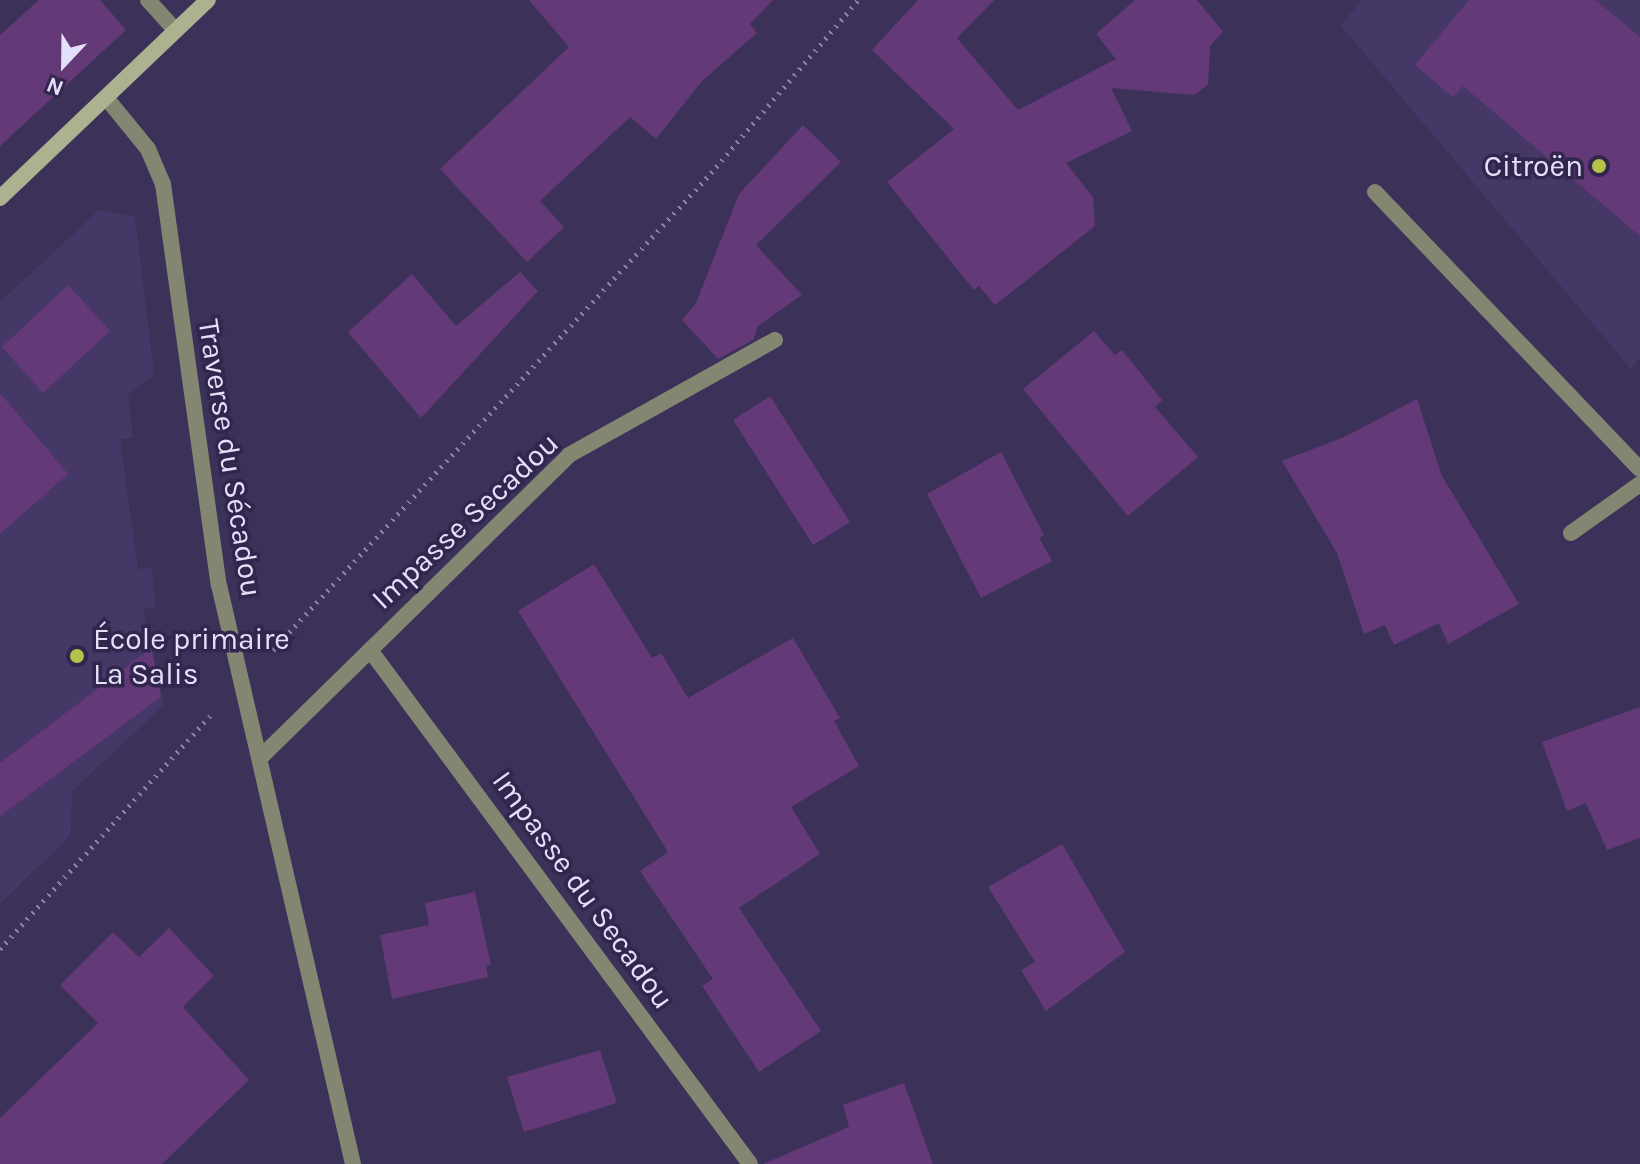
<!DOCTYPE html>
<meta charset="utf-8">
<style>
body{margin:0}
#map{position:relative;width:1640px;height:1164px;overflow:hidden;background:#3b3159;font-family:Karla,sans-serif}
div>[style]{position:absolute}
.built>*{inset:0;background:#453867}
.building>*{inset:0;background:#643977}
.path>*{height:5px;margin-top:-2.5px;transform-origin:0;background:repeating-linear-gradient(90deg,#8982a3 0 2px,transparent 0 8px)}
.lane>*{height:16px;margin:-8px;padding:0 8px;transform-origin:8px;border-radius:8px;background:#838671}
.street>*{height:16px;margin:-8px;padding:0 8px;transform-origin:8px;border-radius:8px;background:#838671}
.secondary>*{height:16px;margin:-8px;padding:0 8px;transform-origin:8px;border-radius:8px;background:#acb18f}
.dots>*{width:22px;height:22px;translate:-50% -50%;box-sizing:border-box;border:4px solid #31264e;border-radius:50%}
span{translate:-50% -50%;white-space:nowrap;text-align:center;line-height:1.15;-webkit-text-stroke:7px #31264e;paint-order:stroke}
.poi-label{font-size:30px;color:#e5e0f9}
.right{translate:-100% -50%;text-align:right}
.left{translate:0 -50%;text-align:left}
.street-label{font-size:30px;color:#e5e0f9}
.north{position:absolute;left:24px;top:24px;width:80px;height:80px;-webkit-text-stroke:6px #31264e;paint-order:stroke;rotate:202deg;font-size:22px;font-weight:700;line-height:32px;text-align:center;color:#e5e0f9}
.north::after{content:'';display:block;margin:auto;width:28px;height:36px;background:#e5e0f9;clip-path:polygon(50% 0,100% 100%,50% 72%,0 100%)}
</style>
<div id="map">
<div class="built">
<div style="clip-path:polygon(1361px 0,1640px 0,1640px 358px,1631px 369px,1341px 26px)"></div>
<div style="clip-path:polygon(99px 210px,135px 216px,154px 375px,128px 395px,133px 438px,120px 439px,138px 569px,152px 568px,155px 607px,143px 608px,164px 705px,72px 791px,71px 835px,0 904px,0 302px)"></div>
</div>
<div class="building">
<div style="clip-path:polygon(39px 0,100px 0,126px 30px,0 146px,0 35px)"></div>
<div style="clip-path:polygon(529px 0,773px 0,750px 24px,757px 33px,702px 81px,656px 139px,630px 117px,540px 201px,564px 227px,527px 262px,440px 169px,569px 47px)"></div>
<div style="clip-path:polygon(918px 0,994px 0,957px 38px,1018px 110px,1116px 59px,1096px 34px,1135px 0,1197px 0,1223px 32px,1210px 46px,1208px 85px,1194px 95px,1111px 88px,1132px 131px,1066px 163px,1093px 197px,1095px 226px,995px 305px,979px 286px,974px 290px,887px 182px,954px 129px,872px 50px)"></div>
<div style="clip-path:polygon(1469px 0,1595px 0,1640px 37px,1640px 236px,1463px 86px,1453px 97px,1415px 65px)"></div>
<div style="clip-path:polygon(803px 125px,841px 162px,756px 245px,802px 295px,758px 326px,753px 340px,718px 359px,682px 320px,696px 303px,739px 194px)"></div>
<div style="clip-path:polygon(520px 272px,538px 291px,421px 418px,348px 332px,412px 274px,456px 326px)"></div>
<div style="clip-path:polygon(68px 285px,110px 331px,43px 393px,2px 347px)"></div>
<div style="clip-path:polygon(1094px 331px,1115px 355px,1122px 350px,1162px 400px,1155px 407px,1198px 457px,1128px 516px,1023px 389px)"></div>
<div style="clip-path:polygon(0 393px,68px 474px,0 534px)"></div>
<div style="clip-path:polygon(770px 396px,850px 522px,813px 545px,733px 420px)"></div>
<div style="clip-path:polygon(1417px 399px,1442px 476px,1519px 604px,1448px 644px,1439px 623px,1394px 645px,1385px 625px,1364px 634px,1337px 553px,1282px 461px,1344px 437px)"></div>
<div style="clip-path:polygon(1001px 452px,1044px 535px,1039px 538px,1052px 561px,981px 598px,927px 494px)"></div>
<div style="clip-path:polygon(594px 564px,652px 658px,661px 653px,688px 698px,793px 638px,840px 718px,834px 721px,859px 766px,791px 807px,820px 854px,739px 908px,821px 1031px,759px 1072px,702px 986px,713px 979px,640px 871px,668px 852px,518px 611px)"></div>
<div style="clip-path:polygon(151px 648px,161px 697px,0 816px,0 763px)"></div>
<div style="clip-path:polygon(1640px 707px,1640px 838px,1607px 850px,1586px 803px,1567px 811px,1542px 742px)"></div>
<div style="clip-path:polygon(1062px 844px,1125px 952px,1046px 1011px,1021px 970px,1035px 962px,988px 887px)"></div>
<div style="clip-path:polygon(475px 892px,491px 965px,486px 965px,488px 977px,392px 999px,380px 935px,429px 925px,425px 903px)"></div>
<div style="clip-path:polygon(169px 928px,214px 976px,183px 1007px,249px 1080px,162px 1164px,0 1164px,0 1118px,98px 1023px,60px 985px,113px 932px,139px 957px)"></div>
<div style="clip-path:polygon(600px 1050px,617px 1103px,524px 1132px,507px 1077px)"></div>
<div style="clip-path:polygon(904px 1083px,933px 1164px,763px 1164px,849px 1127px,843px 1105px)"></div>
</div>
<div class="path">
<div style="left:273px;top:650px;width:648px;rotate:-47.44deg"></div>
<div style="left:711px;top:173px;width:227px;rotate:-49.6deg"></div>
<div style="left:0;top:949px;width:315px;rotate:-48deg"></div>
</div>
<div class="lane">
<div style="left:1375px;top:192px;width:383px;rotate:46.3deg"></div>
<div style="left:1571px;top:533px;width:85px;rotate:-35.4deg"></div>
</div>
<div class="street">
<div style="left:148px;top:0;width:40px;rotate:48deg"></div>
<div style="left:108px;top:100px;width:63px;rotate:50.8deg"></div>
<div style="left:148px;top:149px;width:38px;rotate:67deg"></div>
<div style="left:163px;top:184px;width:405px;rotate:82.1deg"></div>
<div style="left:219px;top:585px;width:594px;rotate:76.97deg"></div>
<div style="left:370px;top:650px;width:639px;rotate:53.52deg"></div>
<div style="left:262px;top:756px;width:430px;rotate:-44.4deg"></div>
<div style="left:569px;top:455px;width:236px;rotate:-29.2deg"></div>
</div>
<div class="secondary">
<div style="left:0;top:198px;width:287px;rotate:-43.6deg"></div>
</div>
<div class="dots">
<div style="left:1599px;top:166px;background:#b6c149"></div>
<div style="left:77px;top:656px;background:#b6c149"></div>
</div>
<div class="poi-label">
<span class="right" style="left:1583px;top:166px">Citroën</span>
<span class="left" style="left:93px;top:656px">École primaire<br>La Salis</span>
</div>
<div class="street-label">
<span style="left:230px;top:458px;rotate:81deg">Traverse du Sécadou</span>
<span style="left:465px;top:521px;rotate:-43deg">Impasse Secadou</span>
<span style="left:583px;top:890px;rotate:54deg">Impasse du Secadou</span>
</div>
<div class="north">N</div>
</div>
